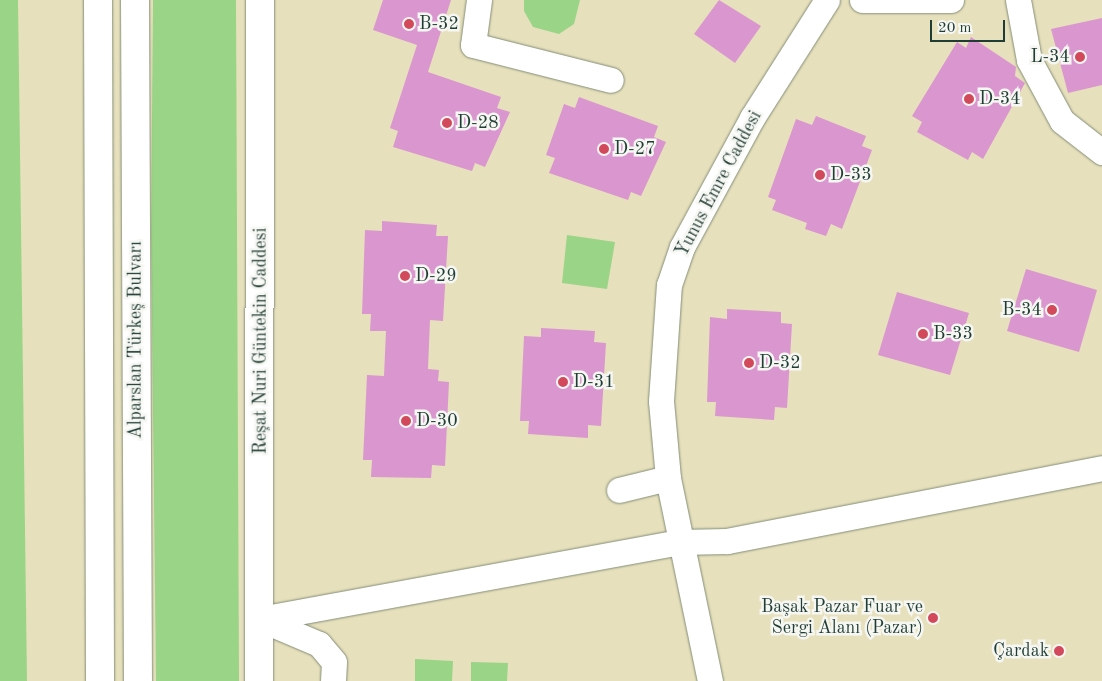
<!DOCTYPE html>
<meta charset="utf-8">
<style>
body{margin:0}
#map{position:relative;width:1102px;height:681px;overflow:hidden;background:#e7e0bc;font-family:"Old Standard TT",serif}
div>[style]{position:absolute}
.green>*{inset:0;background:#99d487}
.building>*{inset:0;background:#da96ce}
.roads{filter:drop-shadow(0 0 1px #838e78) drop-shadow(0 0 1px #838e78)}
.minor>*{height:25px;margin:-12.5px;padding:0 12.5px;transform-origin:12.5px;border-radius:12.5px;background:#fff}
.major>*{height:28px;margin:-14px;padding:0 14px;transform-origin:14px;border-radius:14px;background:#fff}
.dots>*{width:14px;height:14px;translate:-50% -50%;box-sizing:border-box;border:2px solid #f6f6f2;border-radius:50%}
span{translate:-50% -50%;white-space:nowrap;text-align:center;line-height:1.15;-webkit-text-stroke:5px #f6f6f2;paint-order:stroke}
.poi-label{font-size:18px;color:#1f3d34}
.left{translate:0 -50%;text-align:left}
.right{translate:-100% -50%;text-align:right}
.street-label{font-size:18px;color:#1f3d34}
.scale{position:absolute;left:930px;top:20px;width:75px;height:22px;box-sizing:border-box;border:2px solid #1f3d34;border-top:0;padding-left:6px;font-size:15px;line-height:18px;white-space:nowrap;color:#1f3d34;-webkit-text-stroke:4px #f6f6f2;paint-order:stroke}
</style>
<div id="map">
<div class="green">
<div style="clip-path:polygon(0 0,18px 0,27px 681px,0 681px)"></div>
<div style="clip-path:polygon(153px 0,236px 0,239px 681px,156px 681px,151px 232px)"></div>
<div style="clip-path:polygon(580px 0,574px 24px,559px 34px,533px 27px,524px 11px,524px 0)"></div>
<div style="clip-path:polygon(567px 235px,615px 242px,607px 289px,562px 283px)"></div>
<div style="clip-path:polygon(415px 659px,453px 661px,452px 681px,415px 681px)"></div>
<div style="clip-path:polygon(471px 662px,508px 663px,507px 681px,471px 681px)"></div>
</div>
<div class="building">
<div style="clip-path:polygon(383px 0,451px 0,428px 72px,501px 97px,497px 108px,510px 112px,485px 167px,475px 163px,472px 171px,393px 147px,398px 131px,390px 128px,417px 45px,373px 30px)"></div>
<div style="clip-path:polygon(719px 0,761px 26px,735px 63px,694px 34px)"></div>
<div style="clip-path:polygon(1102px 18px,1102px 85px,1068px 93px,1051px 29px)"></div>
<div style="clip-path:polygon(971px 37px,1016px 67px,1015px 76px,1025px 83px,983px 159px,972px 152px,968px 160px,917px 132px,922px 122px,912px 116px,957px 42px,966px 48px)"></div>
<div style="clip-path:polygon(579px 97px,658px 126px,654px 137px,666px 142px,641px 196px,631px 192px,628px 200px,549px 173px,555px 158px,546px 155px,564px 104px,575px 108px)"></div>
<div style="clip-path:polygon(816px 116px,866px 136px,862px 146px,872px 150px,842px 229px,831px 224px,826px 236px,805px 229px,807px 223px,772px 210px,776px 200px,768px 197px,796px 119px,812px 125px)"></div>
<div style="clip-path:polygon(382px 221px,437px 225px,436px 236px,448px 236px,443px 321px,430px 320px,428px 369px,439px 370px,438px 381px,449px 382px,445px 466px,432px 465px,431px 478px,371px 477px,372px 460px,363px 460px,367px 375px,384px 376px,386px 331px,370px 331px,371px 314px,362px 314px,365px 230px,382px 231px)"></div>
<div style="clip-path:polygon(1026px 269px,1097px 290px,1079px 352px,1007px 331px)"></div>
<div style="clip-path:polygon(897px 292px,969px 313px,950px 375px,878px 355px)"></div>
<div style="clip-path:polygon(727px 309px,781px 312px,781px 323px,792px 324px,787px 408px,775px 407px,774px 420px,715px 416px,716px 402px,707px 402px,710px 317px,727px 319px)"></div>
<div style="clip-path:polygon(541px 328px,595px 331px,594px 342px,606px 343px,601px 426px,588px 425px,588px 438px,528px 434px,529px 421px,520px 421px,524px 336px,541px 337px)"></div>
</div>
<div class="roads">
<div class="minor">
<div style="left:479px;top:0;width:45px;rotate:97.6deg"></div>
<div style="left:473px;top:45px;width:142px;rotate:14.2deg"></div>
<div style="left:862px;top:0;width:89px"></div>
<div style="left:1018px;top:0;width:61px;rotate:79.6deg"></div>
<div style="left:1029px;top:60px;width:69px;rotate:61.6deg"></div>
<div style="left:1062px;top:121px;width:51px;rotate:37.8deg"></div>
<div style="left:619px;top:490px;width:50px;rotate:-13.8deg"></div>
<div style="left:260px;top:619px;width:426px;rotate:-10.4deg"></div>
<div style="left:679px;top:542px;width:48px;rotate:-1.2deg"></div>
<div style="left:727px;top:541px;width:382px;rotate:-11deg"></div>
<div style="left:260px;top:619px;width:64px;rotate:23deg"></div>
<div style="left:319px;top:644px;width:23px;rotate:50deg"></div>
<div style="left:334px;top:662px;width:19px;rotate:93deg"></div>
<div style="left:710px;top:681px;width:207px;rotate:-101.7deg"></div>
<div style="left:668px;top:478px;width:77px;rotate:-95.2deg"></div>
<div style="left:661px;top:401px;width:116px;rotate:-86.1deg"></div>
<div style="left:669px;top:285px;width:40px;rotate:-71.1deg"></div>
<div style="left:682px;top:247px;width:147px;rotate:-61.5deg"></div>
<div style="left:752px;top:118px;width:140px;rotate:-57.6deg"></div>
</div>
<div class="major">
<div style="left:98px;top:0;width:681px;rotate:89.83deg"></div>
<div style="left:135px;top:0;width:681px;rotate:89.75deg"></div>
<div style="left:259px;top:681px;width:681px;rotate:-89.92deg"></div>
</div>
</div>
<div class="dots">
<div style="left:409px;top:24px;background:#d1495b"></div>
<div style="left:1080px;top:57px;background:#d1495b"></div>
<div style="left:969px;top:99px;background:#d1495b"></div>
<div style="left:447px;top:123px;background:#d1495b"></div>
<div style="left:604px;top:149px;background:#d1495b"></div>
<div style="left:820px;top:175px;background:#d1495b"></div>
<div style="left:405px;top:276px;background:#d1495b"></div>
<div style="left:1052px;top:310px;background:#d1495b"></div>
<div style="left:923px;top:334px;background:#d1495b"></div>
<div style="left:749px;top:363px;background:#d1495b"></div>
<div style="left:563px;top:382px;background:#d1495b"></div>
<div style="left:406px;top:421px;background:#d1495b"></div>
<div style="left:933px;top:618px;background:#d1495b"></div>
<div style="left:1059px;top:651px;background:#d1495b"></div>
</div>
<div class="poi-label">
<span class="left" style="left:419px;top:24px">B-32</span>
<span class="right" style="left:1070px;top:57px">L-34</span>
<span class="left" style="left:979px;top:99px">D-34</span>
<span class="left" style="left:457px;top:123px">D-28</span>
<span class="left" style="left:614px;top:149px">D-27</span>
<span class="left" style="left:830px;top:175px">D-33</span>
<span class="left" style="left:415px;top:276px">D-29</span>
<span class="right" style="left:1042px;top:310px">B-34</span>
<span class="left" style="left:933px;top:334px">B-33</span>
<span class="left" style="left:759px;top:363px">D-32</span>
<span class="left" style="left:573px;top:382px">D-31</span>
<span class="left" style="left:416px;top:421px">D-30</span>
<span class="right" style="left:923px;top:618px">Başak Pazar Fuar ve<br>Sergi Alanı (Pazar)</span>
<span class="right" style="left:1049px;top:651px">Çardak</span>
</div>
<div class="street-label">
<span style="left:719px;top:184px;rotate:-62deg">Yunus Emre Caddesi</span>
<span style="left:136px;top:340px;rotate:-90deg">Alparslan Türkeş Bulvarı</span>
<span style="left:261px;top:341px;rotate:-90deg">Reşat Nuri Güntekin Caddesi</span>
</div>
<div class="scale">20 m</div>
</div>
